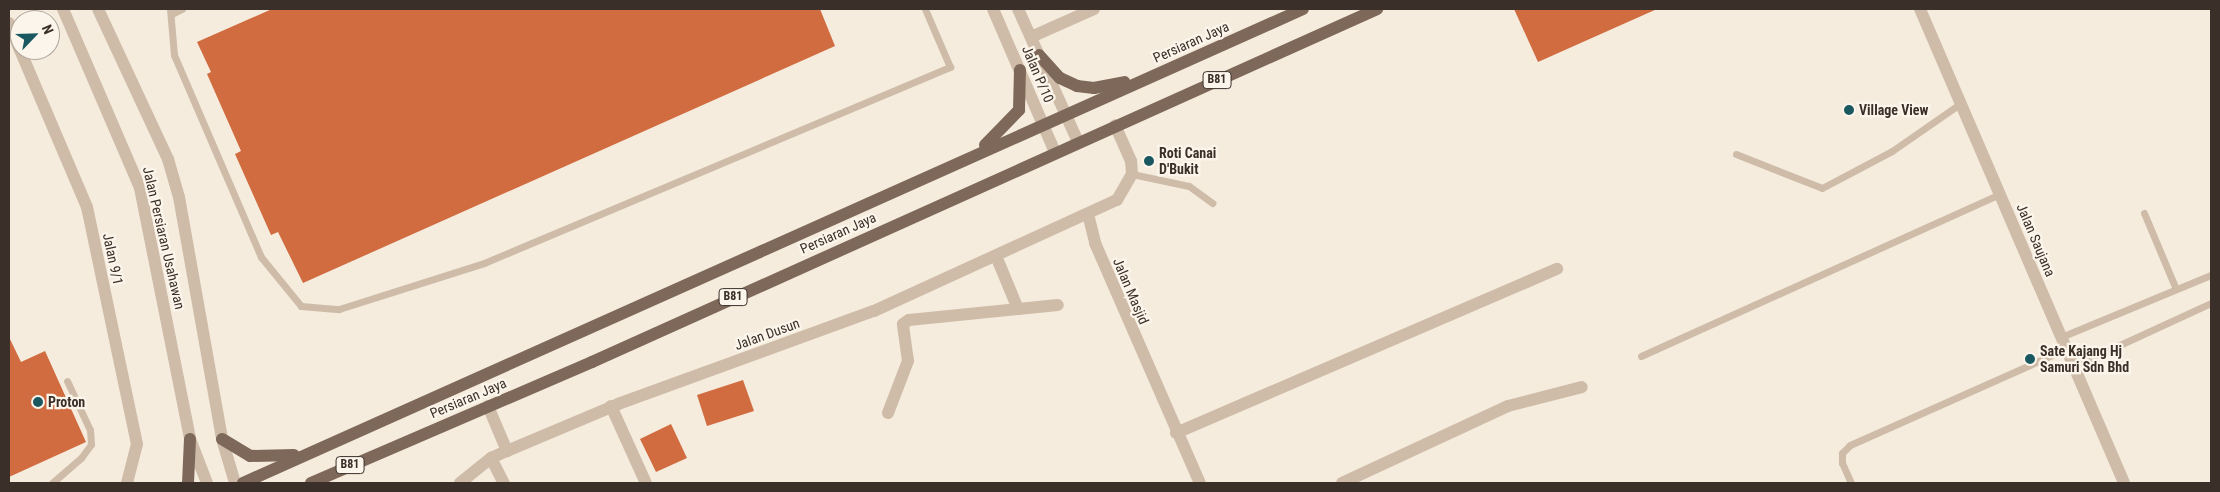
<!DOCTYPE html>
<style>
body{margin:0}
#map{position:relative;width:2220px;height:492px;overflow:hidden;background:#f5ecde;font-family:"Roboto Condensed",sans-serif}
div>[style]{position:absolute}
.building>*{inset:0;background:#d16c40}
.service>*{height:7px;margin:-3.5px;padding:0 3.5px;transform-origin:3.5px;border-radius:3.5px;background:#cfbca8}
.minor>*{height:12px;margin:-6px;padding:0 6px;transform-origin:6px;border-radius:6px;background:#cfbca8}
.tertiary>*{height:12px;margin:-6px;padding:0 6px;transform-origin:6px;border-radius:6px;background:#cfbca8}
.primary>*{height:12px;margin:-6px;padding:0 6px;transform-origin:6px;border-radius:6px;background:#7e6859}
.dots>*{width:14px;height:14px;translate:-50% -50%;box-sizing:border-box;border:2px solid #fcf5eb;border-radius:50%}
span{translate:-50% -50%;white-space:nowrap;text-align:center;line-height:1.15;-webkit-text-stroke:4.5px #fcf5eb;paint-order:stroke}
.shield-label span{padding:1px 4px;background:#fcf5eb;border:1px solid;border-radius:4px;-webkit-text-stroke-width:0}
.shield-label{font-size:12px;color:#3b3029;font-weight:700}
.street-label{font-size:14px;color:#3b3029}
.poi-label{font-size:14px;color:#3b3029;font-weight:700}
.left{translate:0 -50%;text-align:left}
.frame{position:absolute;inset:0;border:10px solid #3b3029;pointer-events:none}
.north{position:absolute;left:10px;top:10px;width:50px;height:50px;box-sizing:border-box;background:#fcf5eb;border:1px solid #afa69d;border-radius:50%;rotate:66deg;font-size:14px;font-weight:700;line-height:20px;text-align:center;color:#3b3029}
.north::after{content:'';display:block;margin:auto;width:18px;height:22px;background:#1a5861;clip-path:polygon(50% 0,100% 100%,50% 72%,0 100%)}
</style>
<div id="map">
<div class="building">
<div style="clip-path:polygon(272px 9px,820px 9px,835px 46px,303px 283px,278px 232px,271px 235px,235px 154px,241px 151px,207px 74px,211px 72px,197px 42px)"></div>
<div style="clip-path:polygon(1514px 9px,1657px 9px,1538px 62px)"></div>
<div style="clip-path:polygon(9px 337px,21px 362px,45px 351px,86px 442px,9px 477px)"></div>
<div style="clip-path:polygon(743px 380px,754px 411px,707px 426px,697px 395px)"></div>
<div style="clip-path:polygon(671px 424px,687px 458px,656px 472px,640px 439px)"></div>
</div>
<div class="service">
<div style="left:170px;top:9px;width:46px;rotate:85deg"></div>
<div style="left:174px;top:55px;width:220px;rotate:66.7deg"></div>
<div style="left:261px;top:257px;width:63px;rotate:50.8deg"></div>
<div style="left:301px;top:306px;width:38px;rotate:5deg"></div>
<div style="left:339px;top:309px;width:152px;rotate:-17.6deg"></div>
<div style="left:484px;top:263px;width:506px;rotate:-22.81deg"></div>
<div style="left:950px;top:67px;width:63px;rotate:-113.3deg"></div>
<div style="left:172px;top:14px;width:11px;rotate:-27deg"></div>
<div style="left:1736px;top:154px;width:92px;rotate:21.6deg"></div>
<div style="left:1822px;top:188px;width:79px;rotate:-27.9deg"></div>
<div style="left:1892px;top:151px;width:84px;rotate:-34.8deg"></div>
<div style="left:1132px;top:174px;width:58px;rotate:11.9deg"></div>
<div style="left:1189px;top:186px;width:29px;rotate:36deg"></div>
<div style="left:2144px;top:213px;width:82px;rotate:67.2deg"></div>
<div style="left:2061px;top:337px;width:162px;rotate:-22.5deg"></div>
<div style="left:1641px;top:356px;width:394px;rotate:-24.3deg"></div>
<div style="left:2074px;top:366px;width:151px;rotate:-24.7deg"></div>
<div style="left:52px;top:483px;width:38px;rotate:-41deg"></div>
<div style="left:81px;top:458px;width:17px;rotate:-54deg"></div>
<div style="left:91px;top:444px;width:14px;rotate:-94deg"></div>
<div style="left:90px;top:430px;width:54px;rotate:-115.1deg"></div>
<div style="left:1851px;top:483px;width:22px;rotate:-114deg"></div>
<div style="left:1842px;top:463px;width:10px;rotate:-90deg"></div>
<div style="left:1842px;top:453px;width:11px;rotate:-45deg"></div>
<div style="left:1850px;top:445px;width:236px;rotate:-24deg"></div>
</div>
<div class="minor">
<div style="left:1920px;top:9px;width:516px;rotate:66.71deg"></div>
<div style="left:9px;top:23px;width:29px;rotate:68deg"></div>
<div style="left:1031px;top:37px;width:69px;rotate:-24deg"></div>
<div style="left:20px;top:50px;width:171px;rotate:66.9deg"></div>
<div style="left:87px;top:207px;width:242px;rotate:78.1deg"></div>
<div style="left:137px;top:444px;width:40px;rotate:104.4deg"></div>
<div style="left:1088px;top:214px;width:30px;rotate:76deg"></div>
<div style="left:1095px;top:243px;width:262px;rotate:66.4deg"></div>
<div style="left:1018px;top:309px;width:40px;rotate:-5.7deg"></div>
<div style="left:488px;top:406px;width:49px;rotate:67.1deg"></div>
<div style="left:611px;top:406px;width:85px;rotate:65.6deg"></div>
<div style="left:888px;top:413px;width:56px;rotate:-69deg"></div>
<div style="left:908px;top:361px;width:37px;rotate:-98deg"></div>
<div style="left:903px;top:324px;width:7px;rotate:-34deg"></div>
<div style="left:909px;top:320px;width:110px;rotate:-5.8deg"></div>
<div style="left:1018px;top:309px;width:57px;rotate:-112.5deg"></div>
<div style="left:1176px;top:433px;width:415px;rotate:-23.3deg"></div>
<div style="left:491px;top:458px;width:28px;rotate:63deg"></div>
<div style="left:460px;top:483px;width:40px;rotate:-39deg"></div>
<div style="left:491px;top:458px;width:17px;rotate:-24deg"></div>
<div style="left:507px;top:451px;width:121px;rotate:-22.9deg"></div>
<div style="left:618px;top:404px;width:272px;rotate:-20deg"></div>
<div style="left:874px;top:311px;width:267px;rotate:-24.6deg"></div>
<div style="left:1117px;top:200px;width:30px;rotate:-60deg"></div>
<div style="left:1132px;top:174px;width:13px;rotate:-94deg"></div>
<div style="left:1131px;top:161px;width:39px;rotate:-114deg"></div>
<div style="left:1342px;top:483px;width:183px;rotate:-24.9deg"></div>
<div style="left:1508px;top:406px;width:76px;rotate:-14.4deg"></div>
</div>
<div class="tertiary">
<div style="left:63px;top:9px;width:195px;rotate:66.7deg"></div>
<div style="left:140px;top:188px;width:256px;rotate:78.7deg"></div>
<div style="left:190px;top:439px;width:47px;rotate:68.9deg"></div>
<div style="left:98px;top:9px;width:166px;rotate:65deg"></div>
<div style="left:168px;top:159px;width:40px;rotate:74deg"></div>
<div style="left:179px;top:197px;width:246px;rotate:79.9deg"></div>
<div style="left:222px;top:439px;width:46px;rotate:73.5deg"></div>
<div style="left:993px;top:9px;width:156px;rotate:66.6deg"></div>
<div style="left:1018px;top:9px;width:146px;rotate:65.7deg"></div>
</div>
<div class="primary">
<div style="left:1039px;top:55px;width:31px;rotate:48deg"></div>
<div style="left:1060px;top:78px;width:19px;rotate:25deg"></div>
<div style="left:1077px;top:86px;width:17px;rotate:7deg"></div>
<div style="left:1094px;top:88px;width:31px;rotate:-11deg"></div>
<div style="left:985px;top:145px;width:49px;rotate:-45.8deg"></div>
<div style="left:1019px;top:110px;width:40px;rotate:-88.6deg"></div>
<div style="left:222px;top:439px;width:33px;rotate:31deg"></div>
<div style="left:250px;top:456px;width:44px;rotate:-1.3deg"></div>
<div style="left:188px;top:483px;width:44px;rotate:-87.4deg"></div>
<div style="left:243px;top:483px;width:1161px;rotate:-24.09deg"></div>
<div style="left:311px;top:483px;width:306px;rotate:-23.3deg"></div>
<div style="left:592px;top:362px;width:861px;rotate:-24.21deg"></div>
</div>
<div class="dots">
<div style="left:1849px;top:110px;background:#1a5861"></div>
<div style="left:1149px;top:161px;background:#1a5861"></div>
<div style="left:2030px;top:359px;background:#1a5861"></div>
<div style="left:38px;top:402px;background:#1a5861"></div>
</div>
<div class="shield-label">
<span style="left:1217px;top:80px">B81</span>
<span style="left:733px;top:297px">B81</span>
<span style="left:350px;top:465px">B81</span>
</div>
<div class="street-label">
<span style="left:1191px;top:42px;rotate:-24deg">Persiaran Jaya</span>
<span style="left:1038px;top:74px;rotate:67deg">Jalan P/10</span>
<span style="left:838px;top:233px;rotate:-24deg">Persiaran Jaya</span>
<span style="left:164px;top:238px;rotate:77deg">Jalan Persiaran Usahawan</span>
<span style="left:2036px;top:240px;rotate:67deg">Jalan Saujana</span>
<span style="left:113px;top:259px;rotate:78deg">Jalan 9/1</span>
<span style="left:1131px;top:291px;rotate:67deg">Jalan Masjid</span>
<span style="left:767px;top:334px;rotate:-20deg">Jalan Dusun</span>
<span style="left:468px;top:398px;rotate:-23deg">Persiaran Jaya</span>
</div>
<div class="poi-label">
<span class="left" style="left:1859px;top:110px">Village View</span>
<span class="left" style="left:1159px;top:161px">Roti Canai<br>D'Bukit</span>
<span class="left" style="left:2040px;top:359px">Sate Kajang Hj<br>Samuri Sdn Bhd</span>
<span class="left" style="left:48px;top:402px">Proton</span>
</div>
<div class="frame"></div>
<div class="north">N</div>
</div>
